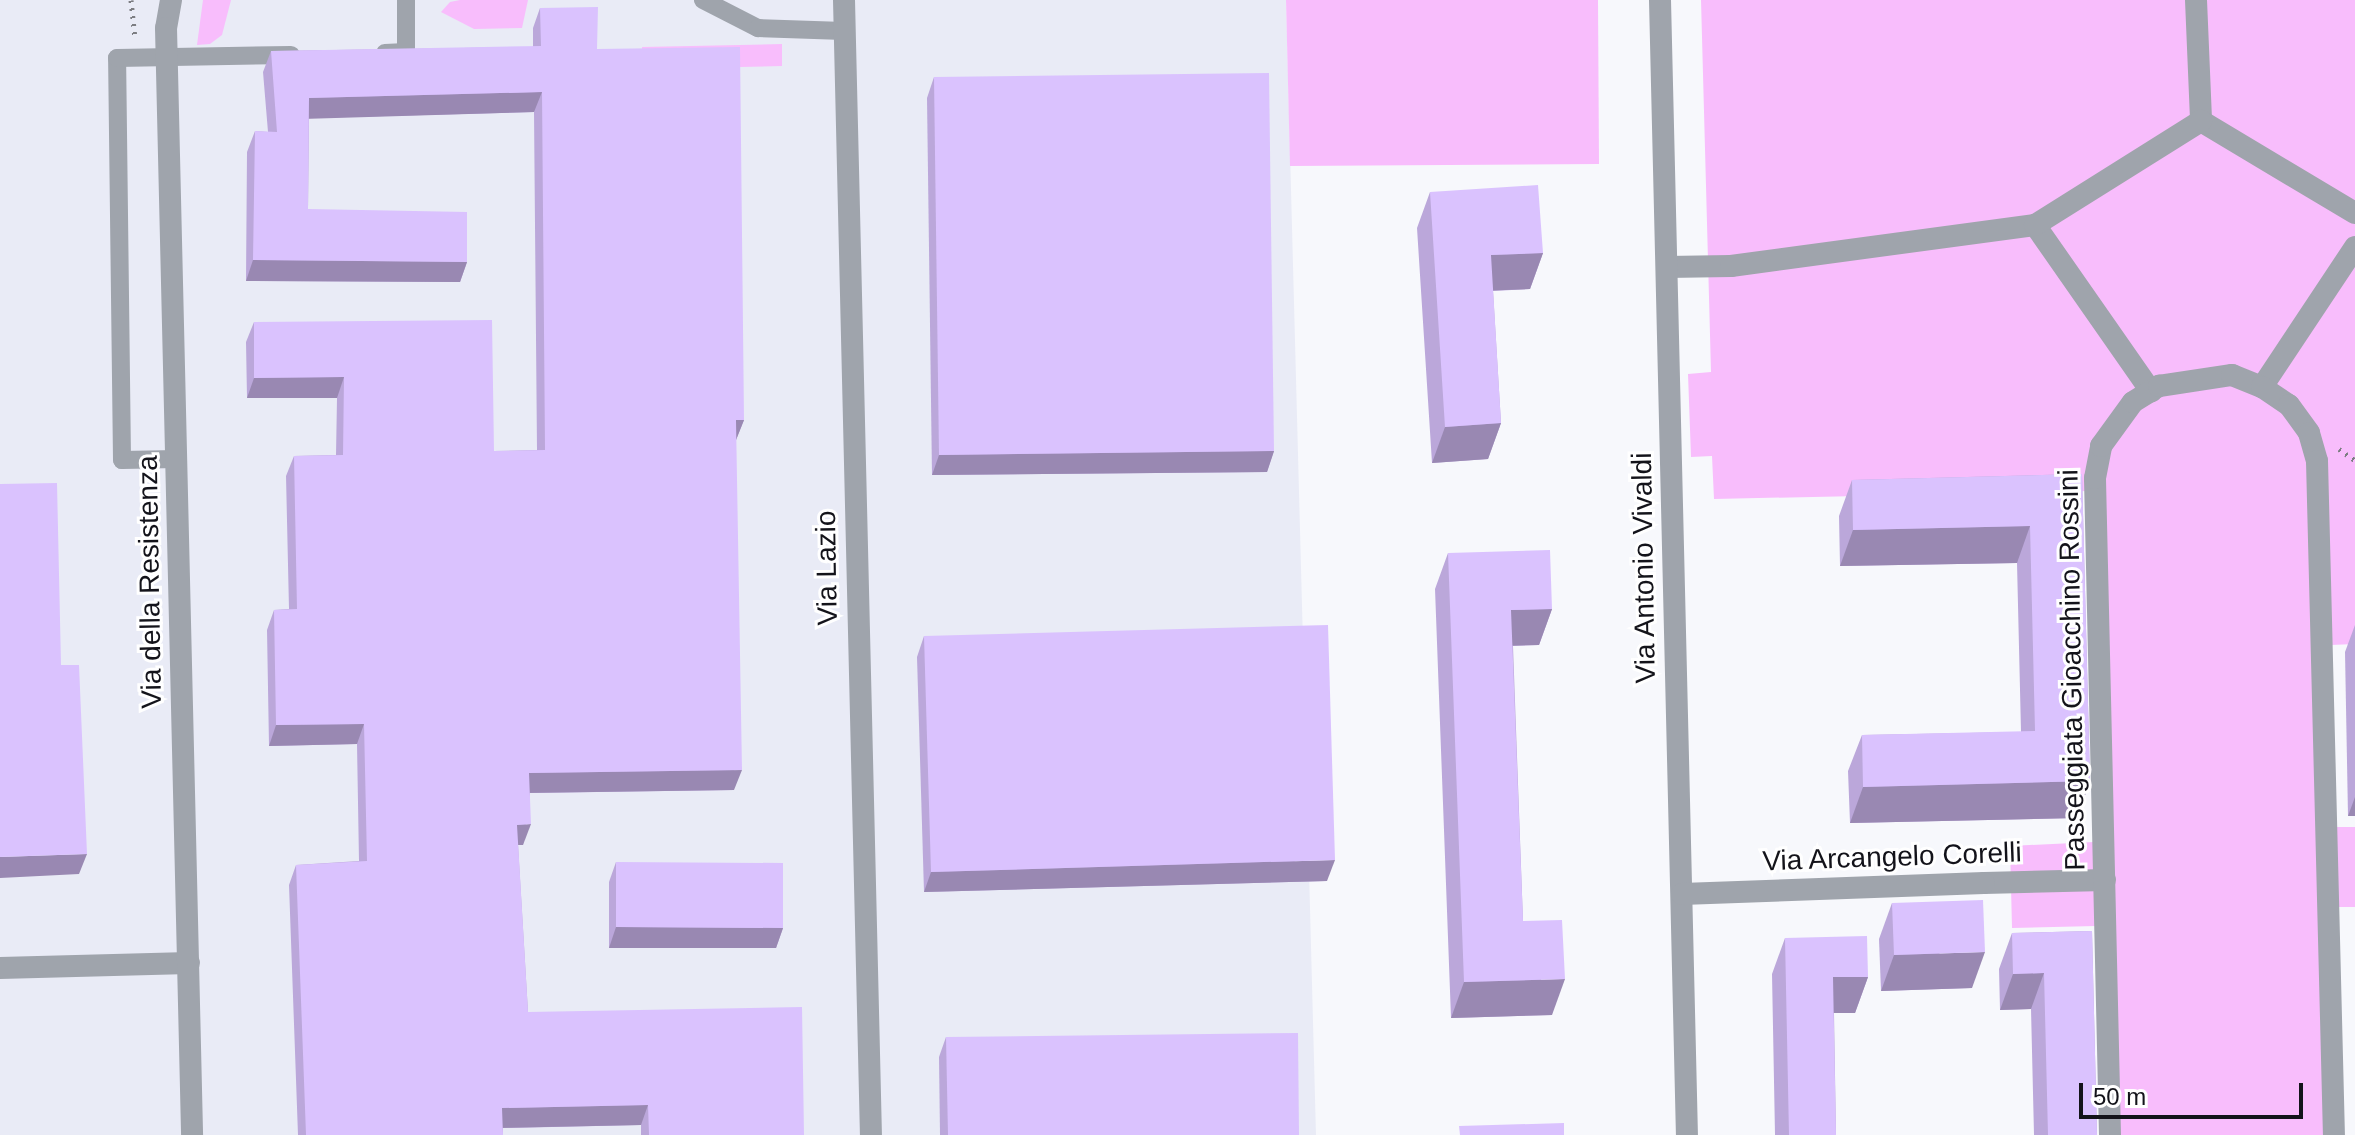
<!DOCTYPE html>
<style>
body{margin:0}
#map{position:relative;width:2355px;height:1135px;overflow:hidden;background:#f7f8fc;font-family:Arial,sans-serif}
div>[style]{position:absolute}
.built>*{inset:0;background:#e9ebf6}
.green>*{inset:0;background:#f8bdfc}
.path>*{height:5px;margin-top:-2.5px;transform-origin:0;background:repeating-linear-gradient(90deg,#7c7d82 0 2px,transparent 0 8px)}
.service>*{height:18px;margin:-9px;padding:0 9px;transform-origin:9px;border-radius:9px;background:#9fa4ac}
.pedestrian>*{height:22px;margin:-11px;padding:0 11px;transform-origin:11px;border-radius:11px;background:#9fa4ac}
.minor>*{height:22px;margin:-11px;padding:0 11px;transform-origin:11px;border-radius:11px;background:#9fa4ac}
.tertiary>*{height:22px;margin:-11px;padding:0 11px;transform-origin:11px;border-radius:11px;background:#9fa4ac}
.wall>*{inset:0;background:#bba7da}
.shaded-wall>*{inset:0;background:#9988b2}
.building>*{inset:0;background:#dac2fe}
span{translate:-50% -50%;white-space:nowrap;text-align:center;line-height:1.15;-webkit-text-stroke:6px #fff;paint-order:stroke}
.street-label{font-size:28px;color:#13131a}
.scale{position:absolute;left:2079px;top:1083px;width:224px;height:36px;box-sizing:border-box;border:4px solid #13131a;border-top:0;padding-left:10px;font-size:24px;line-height:28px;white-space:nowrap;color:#13131a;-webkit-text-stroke:6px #fff;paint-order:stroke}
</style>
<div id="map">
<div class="built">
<div style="clip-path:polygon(0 0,1286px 0,1316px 1135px,0 1135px)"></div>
</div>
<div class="green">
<div style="clip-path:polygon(203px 0,231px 0,222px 35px,210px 44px,197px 45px)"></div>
<div style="clip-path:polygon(460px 0,528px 0,522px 28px,474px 29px,441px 12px,450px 2px)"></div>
<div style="clip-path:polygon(1286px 0,1598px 0,1599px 164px,1290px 166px)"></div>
<div style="clip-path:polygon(1701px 0,2355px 0,2355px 644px,2331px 645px,2333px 827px,2355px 827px,2355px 907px,2337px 907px,2342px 1135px,2100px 1135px,2096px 926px,2012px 928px,2010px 846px,2094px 842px,2088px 491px,1714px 499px,1712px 456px,1691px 457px,1688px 374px,1711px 372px)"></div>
<div style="clip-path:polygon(782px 44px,782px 66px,643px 69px,642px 47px)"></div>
</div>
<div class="path">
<div style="left:131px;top:0;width:37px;rotate:84deg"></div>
<div style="left:2339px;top:449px;width:19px;rotate:35deg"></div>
</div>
<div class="service">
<div style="left:703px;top:0;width:62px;rotate:27deg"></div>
<div style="left:758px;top:28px;width:86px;rotate:2deg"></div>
<div style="left:385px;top:53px;width:21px;rotate:-3deg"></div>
<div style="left:406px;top:52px;width:52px;rotate:-90deg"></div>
<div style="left:177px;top:459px;width:55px;rotate:179deg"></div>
<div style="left:122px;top:460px;width:402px;rotate:-90.7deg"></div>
<div style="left:117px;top:58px;width:174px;rotate:-1deg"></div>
</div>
<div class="pedestrian">
<div style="left:2196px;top:0;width:121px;rotate:87.6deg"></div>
<div style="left:2201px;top:121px;width:179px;rotate:30.9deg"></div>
<div style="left:2035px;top:225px;width:203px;rotate:55.1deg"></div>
<div style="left:1667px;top:267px;width:64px;rotate:-0.9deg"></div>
<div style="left:1731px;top:266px;width:307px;rotate:-7.7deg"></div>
<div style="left:2035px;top:225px;width:196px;rotate:-32.1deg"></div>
<div style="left:2262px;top:387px;width:168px;rotate:-56.4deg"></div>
<div style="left:1984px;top:883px;width:121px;rotate:-1.4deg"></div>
<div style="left:2110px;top:1135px;width:657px;rotate:-91.31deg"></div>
<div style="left:2095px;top:478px;width:33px;rotate:-79deg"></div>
<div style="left:2101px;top:446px;width:54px;rotate:-54deg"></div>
<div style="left:2133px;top:402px;width:31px;rotate:-32deg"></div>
<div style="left:2159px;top:386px;width:74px;rotate:-8.6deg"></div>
<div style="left:2232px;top:375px;width:32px;rotate:22deg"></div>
<div style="left:2262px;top:387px;width:32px;rotate:34deg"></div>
<div style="left:2289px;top:405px;width:34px;rotate:54deg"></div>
<div style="left:2309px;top:433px;width:29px;rotate:74deg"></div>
<div style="left:2317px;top:461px;width:674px;rotate:88.56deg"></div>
</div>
<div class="minor">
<div style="left:844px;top:0;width:1135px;rotate:88.64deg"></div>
<div style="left:1660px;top:0;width:1135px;rotate:88.64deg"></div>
<div style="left:1682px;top:894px;width:302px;rotate:-2.1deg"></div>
<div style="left:0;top:968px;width:189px;rotate:-1.5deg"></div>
</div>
<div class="tertiary">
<div style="left:171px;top:0;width:28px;rotate:100deg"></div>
<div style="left:166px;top:28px;width:1107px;rotate:88.65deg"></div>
</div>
<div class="wall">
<div style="clip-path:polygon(540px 8px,597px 49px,744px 420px,736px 440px,734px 790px,530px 793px,523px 845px,518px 845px,528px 1012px,804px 1135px,641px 1135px,641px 1125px,503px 1128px,503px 1135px,298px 1135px,289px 885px,296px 865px,359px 861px,357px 744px,269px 746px,267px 630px,274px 610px,289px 609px,286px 476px,294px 456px,336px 455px,337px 398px,247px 398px,246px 342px,254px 322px,494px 451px,537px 450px,534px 112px,309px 118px,308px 209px,467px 262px,460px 282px,246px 281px,247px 152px,255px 131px,268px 132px,263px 72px,271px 51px,533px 47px,533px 28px)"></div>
<div style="clip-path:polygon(934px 77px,1274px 451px,1267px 472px,932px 475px,927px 98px)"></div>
<div style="clip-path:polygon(1430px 192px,1543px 253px,1530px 289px,1493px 291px,1501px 423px,1488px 459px,1432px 463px,1417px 228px)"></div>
<div style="clip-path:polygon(2082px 474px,2090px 781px,2077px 818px,1850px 823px,1848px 771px,1862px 735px,2021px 732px,2017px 563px,1840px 566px,1839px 516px,1852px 480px)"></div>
<div style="clip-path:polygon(1448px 553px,1552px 609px,1539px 645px,1513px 646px,1523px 921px,1552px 1015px,1451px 1018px,1435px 589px)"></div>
<div style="clip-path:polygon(2355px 625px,2355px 816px,2348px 816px,2345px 652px)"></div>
<div style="clip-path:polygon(924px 636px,1327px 881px,924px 892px,917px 657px)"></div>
<div style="clip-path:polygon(616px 862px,783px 928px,776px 948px,609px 948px,609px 882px)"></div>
<div style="clip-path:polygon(1892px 903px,1972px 988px,1881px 991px,1879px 939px)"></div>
<div style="clip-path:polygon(2092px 931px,2097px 1135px,2034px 1135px,2031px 1009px,2000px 1010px,1999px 969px,2012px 933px)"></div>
<div style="clip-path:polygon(1785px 938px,1868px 977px,1855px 1013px,1834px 1013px,1836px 1135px,1775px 1135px,1772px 974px)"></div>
<div style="clip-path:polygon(946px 1037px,1299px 1135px,940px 1135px,939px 1057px)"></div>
</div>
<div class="shaded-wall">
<div style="clip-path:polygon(542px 92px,534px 112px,302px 119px,309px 98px)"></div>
<div style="clip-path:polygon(1543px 253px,1530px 289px,1478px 291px,1491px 255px)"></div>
<div style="clip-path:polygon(253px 260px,467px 262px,460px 282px,246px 281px)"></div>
<div style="clip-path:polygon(344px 377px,337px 398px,247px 398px,254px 378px)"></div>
<div style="clip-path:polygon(736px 420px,744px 420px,736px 440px)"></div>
<div style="clip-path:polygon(1501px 423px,1488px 459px,1432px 463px,1445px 427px)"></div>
<div style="clip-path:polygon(1274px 451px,1267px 472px,932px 475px,939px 455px)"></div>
<div style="clip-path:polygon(2030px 526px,2017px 563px,1840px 566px,1853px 530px)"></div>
<div style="clip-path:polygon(1552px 609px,1539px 645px,1498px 646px,1511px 610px)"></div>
<div style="clip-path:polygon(364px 724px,357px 744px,269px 746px,276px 725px)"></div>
<div style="clip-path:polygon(742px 770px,734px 790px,522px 793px,529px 773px)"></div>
<div style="clip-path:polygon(2090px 781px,2077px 818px,1850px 823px,1863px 787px)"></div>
<div style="clip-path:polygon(2355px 797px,2355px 816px,2348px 816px)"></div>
<div style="clip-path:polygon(531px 824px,523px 845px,509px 845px,517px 825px)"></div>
<div style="clip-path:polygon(87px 854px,79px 874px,0 878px,0 857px)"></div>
<div style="clip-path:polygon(1335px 860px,1327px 881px,924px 892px,931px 872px)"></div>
<div style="clip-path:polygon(616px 927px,783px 928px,776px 948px,609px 948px)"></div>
<div style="clip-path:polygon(1985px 952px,1972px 988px,1881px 991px,1894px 955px)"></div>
<div style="clip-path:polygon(2044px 973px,2031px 1009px,2000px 1010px,2013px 974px)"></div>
<div style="clip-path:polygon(1833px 977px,1868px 977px,1855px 1013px,1820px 1013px)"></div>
<div style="clip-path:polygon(1565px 979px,1552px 1015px,1451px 1018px,1464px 982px)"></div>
<div style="clip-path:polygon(648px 1105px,641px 1125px,495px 1128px,502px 1108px)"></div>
</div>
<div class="building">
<div style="clip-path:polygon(598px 7px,597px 49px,740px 47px,744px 420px,736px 420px,742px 770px,529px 773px,531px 824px,517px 825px,528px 1012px,802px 1007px,804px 1135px,649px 1135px,648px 1105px,502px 1108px,503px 1135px,306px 1135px,296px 865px,367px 861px,364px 724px,276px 725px,274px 610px,297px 609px,294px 456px,343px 455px,344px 377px,254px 378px,254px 322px,492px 320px,494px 451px,545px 450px,542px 92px,309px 98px,308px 209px,467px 212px,467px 262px,253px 260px,255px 131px,277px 132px,271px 51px,541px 46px,540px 8px)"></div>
<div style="clip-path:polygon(1269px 73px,1274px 451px,939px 455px,934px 77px)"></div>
<div style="clip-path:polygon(1538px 185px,1543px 253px,1491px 255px,1501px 423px,1445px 427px,1430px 192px)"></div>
<div style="clip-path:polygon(2082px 474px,2090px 781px,1863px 787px,1862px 735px,2035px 731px,2030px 526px,1853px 530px,1852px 480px)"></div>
<div style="clip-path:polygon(57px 483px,61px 665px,79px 665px,87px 854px,0 857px,0 484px)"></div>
<div style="clip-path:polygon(1550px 550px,1552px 609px,1511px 610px,1523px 921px,1562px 920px,1565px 979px,1464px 982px,1448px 553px)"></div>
<div style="clip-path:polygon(1328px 625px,1335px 860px,931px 872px,924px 636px)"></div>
<div style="clip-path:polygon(616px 862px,783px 863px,783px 928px,616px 927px)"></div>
<div style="clip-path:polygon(1983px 900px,1985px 952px,1894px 955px,1892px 903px)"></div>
<div style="clip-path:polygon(2092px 931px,2097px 1135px,2048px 1135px,2044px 973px,2013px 974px,2012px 933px)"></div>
<div style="clip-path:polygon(1867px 936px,1868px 977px,1833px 977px,1836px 1135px,1789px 1135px,1785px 938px)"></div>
<div style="clip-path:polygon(1298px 1033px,1299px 1135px,948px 1135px,946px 1037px)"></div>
<div style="clip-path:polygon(1564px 1123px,1564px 1135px,1460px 1135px,1459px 1126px)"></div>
</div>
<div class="street-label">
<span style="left:827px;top:568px;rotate:-91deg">Via Lazio</span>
<span style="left:1644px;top:568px;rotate:-91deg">Via Antonio Vivaldi</span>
<span style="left:150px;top:582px;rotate:-91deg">Via della Resistenza</span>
<span style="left:2072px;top:670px;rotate:-91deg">Passeggiata Gioacchino Rossini</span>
<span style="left:1892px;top:857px;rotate:-2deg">Via Arcangelo Corelli</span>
</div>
<div class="scale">50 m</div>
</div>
